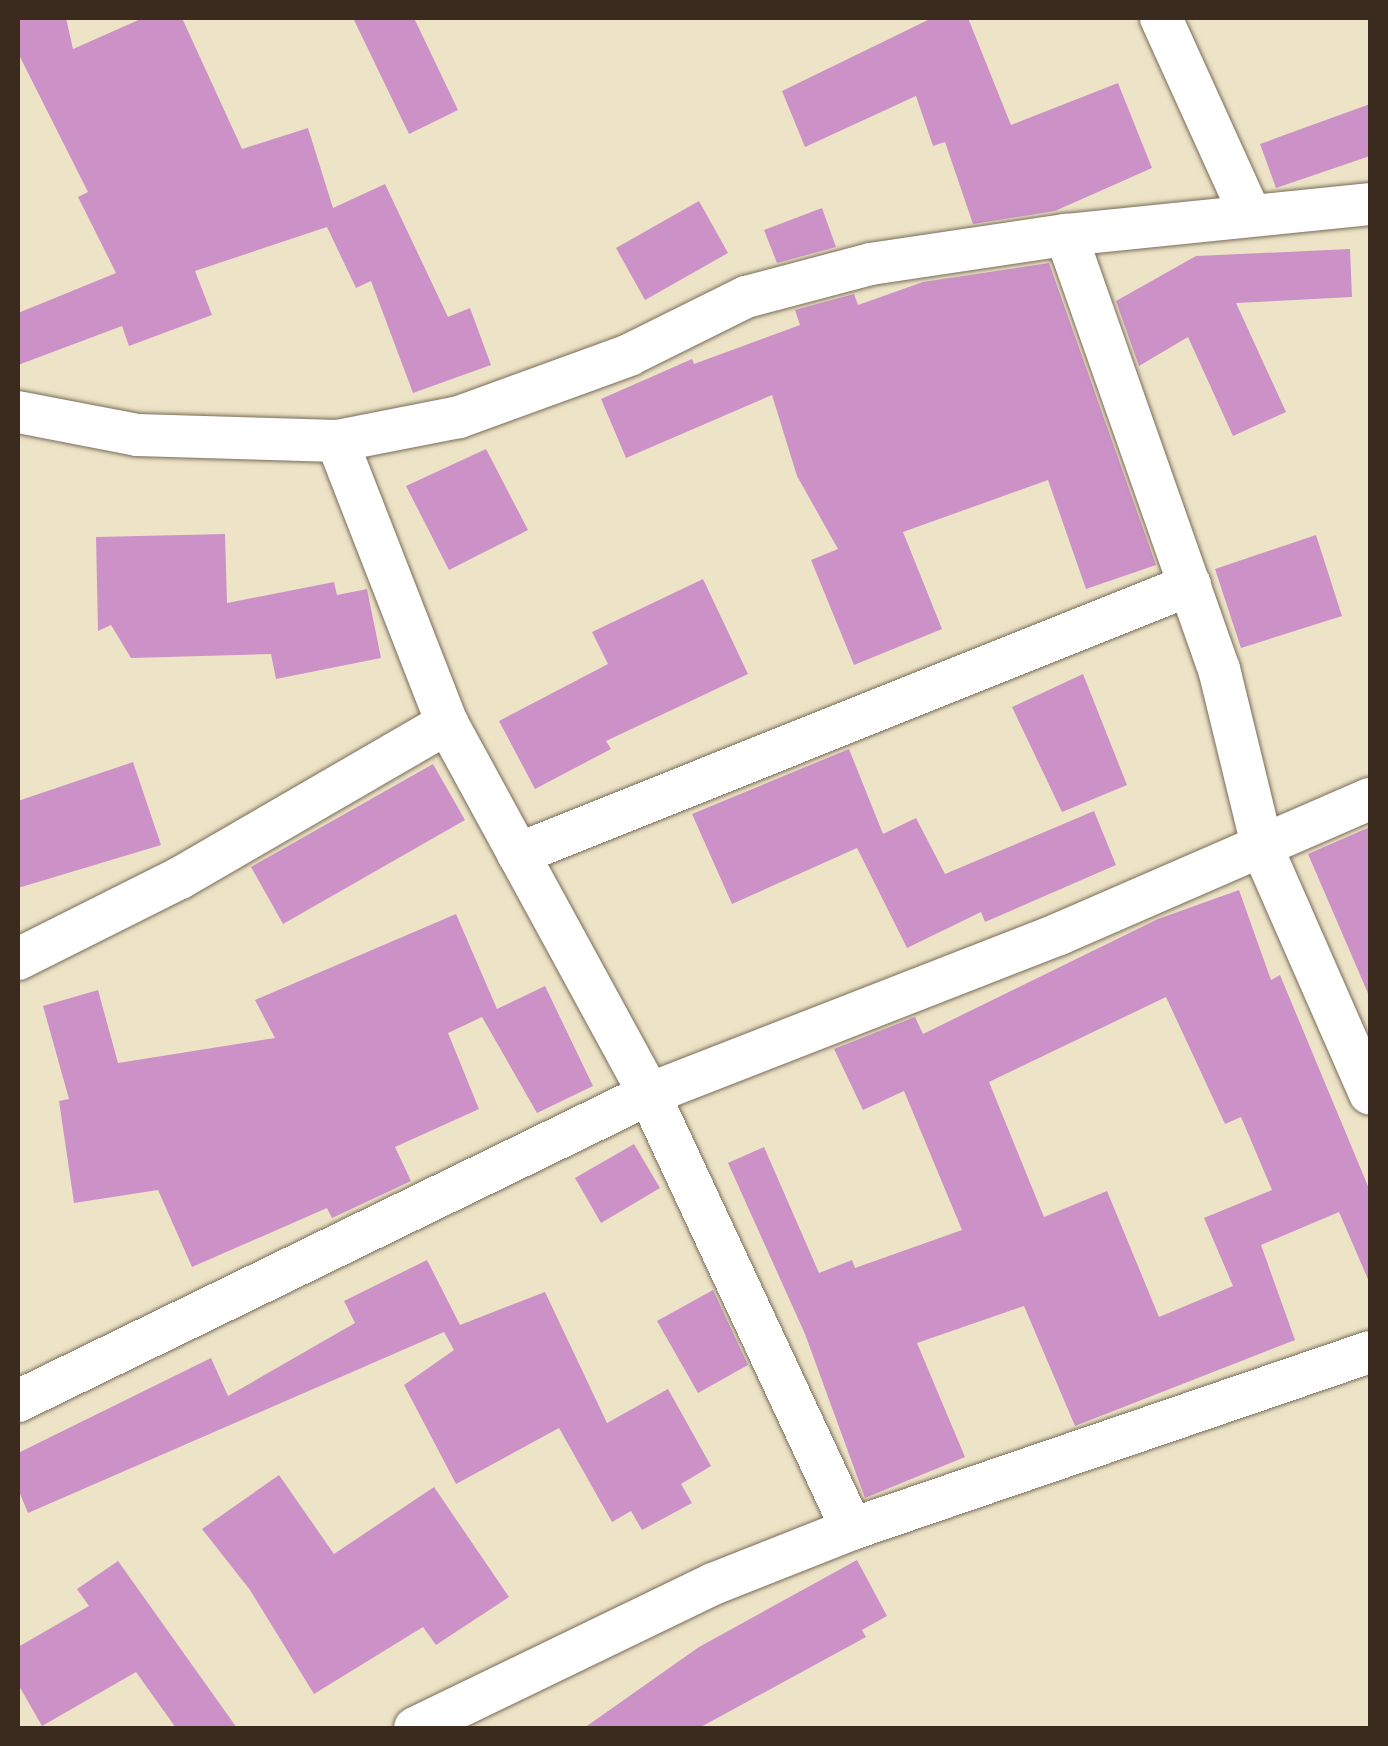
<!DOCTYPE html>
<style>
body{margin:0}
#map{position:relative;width:1388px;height:1746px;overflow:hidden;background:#ede4c7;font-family:"Playpen Sans",sans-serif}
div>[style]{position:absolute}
.building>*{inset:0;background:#cc92c8}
.roads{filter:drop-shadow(0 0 2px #796b59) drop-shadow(0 0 2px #796b59)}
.minor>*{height:42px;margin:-21px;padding:0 21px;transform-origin:21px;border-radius:21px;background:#fff}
span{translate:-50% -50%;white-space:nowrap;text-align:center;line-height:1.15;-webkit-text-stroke:8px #f7f3e8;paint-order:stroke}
.frame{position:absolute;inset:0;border:20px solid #3b2a1e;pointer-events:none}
</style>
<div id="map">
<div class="building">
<div style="clip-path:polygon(18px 18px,66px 18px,73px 49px,143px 18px,182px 18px,242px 149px,308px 128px,333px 208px,385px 184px,448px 317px,470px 308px,491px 365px,413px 393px,371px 281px,356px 288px,327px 227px,195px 271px,212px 315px,129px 346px,122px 326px,18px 365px,18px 313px,116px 273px,78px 197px,88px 192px,18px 53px)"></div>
<div style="clip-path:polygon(353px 18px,414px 18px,458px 110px,409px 134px)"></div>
<div style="clip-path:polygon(932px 18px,968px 18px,1011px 125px,1118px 83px,1152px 168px,1055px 211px,973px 224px,945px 142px,933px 146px,916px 96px,805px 147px,782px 91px)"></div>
<div style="clip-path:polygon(1370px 104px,1370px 156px,1276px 188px,1260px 144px)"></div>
<div style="clip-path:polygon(699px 201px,728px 253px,645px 300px,616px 248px)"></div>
<div style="clip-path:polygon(822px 208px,836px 247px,777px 263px,764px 230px)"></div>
<div style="clip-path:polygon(1350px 249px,1352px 297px,1236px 303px,1286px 412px,1233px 436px,1188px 337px,1139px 366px,1116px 301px,1196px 256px)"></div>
<div style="clip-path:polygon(1049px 263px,1156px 565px,1086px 589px,1048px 480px,903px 532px,942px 629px,854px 665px,811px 560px,838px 549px,797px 476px,772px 395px,626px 458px,601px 399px,692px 359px,694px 364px,800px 325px,795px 310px,854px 294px,858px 305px,923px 282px)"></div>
<div style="clip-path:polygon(486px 449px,528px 530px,449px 570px,406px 486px)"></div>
<div style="clip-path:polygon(225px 534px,227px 603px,334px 582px,337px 595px,367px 589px,381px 658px,276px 679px,271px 654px,131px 658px,111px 625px,98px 631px,96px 537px)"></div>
<div style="clip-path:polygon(1316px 535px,1342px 616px,1241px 648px,1215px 569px)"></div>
<div style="clip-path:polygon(703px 579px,748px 674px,606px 741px,611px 749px,535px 789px,499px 721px,608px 664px,592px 632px)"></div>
<div style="clip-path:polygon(1083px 674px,1127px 785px,1062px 812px,1012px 707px)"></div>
<div style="clip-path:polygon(849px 749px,883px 834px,916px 818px,945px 874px,1094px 811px,1116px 865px,985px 922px,981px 912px,907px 948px,857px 848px,732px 904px,692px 814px)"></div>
<div style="clip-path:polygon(133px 762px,161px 845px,18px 888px,18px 801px)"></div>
<div style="clip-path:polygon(433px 764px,465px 820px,283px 924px,251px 867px)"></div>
<div style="clip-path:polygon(1370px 827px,1370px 998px,1308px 854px)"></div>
<div style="clip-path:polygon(evenodd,1239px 890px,1271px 980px,1280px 975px,1370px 1191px,1370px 1284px,1339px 1212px,1261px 1245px,1295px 1340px,1075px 1426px,1024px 1306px,917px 1343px,965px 1457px,865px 1498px,805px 1334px,728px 1163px,764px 1147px,819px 1273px,852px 1260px,855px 1268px,962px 1230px,904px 1091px,863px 1110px,834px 1049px,915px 1017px,923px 1034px,1158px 919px,1239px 890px,1166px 997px,1225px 1124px,1241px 1117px,1272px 1190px,1204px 1218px,1233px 1286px,1159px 1317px,1107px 1191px,1044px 1217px,989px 1082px,1166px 997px)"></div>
<div style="clip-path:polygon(456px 914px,497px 1009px,545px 986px,593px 1086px,537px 1113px,482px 1017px,448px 1033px,479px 1109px,395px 1147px,411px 1181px,332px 1218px,327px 1208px,192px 1267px,158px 1190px,74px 1203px,59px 1101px,69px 1099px,43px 1006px,98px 990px,118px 1063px,275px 1038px,255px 1000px)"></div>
<div style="clip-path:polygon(634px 1144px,660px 1188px,601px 1223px,575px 1178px)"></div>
<div style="clip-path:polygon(427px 1260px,460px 1325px,545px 1292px,607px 1423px,668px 1389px,711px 1466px,681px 1484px,692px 1503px,642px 1530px,631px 1511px,612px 1522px,559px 1428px,456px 1484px,404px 1385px,454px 1350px,444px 1332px,28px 1513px,18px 1489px,18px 1453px,211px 1358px,228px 1396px,355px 1323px,344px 1301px)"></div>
<div style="clip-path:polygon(713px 1290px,748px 1365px,698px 1393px,657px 1321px)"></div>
<div style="clip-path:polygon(279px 1475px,334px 1554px,434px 1487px,509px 1597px,436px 1645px,423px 1627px,314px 1694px,250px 1590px,202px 1529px)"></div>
<div style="clip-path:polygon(857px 1560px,887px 1616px,862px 1630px,866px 1637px,699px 1728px,584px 1728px,699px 1647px)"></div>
<div style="clip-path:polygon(118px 1561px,237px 1728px,176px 1728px,136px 1672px,42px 1726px,18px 1684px,18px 1647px,89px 1606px,77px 1589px)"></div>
</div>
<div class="roads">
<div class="minor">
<div style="left:1161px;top:18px;width:215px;rotate:65.6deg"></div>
<div style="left:1066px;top:235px;width:460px;rotate:70.6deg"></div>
<div style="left:1219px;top:669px;width:186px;rotate:76.3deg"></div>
<div style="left:1263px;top:850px;width:266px;rotate:66.3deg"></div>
<div style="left:18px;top:412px;width:121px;rotate:10.9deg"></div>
<div style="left:137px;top:435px;width:200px;rotate:1.7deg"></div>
<div style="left:337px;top:441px;width:124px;rotate:-11.1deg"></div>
<div style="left:459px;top:417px;width:181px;rotate:-20deg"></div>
<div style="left:629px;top:355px;width:131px;rotate:-26.4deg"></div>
<div style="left:746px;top:297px;width:129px;rotate:-14.8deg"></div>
<div style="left:871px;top:264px;width:197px;rotate:-8.5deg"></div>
<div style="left:1066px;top:235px;width:306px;rotate:-5.8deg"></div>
<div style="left:337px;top:441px;width:303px;rotate:68.7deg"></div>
<div style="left:447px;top:723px;width:422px;rotate:61.4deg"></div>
<div style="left:649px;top:1094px;width:480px;rotate:65deg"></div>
<div style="left:518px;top:854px;width:724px;rotate:-21.82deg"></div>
<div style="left:18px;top:959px;width:181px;rotate:-26.6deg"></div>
<div style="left:180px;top:878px;width:309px;rotate:-30.1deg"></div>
<div style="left:18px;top:1401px;width:702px;rotate:-25.94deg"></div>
<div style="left:649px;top:1094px;width:440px;rotate:-21.3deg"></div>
<div style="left:1059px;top:934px;width:339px;rotate:-23.5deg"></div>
<div style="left:415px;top:1728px;width:331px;rotate:-25.8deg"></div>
<div style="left:713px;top:1584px;width:149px;rotate:-21.6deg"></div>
<div style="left:852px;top:1529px;width:547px;rotate:-18.87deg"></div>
</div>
</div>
<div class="frame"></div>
</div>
